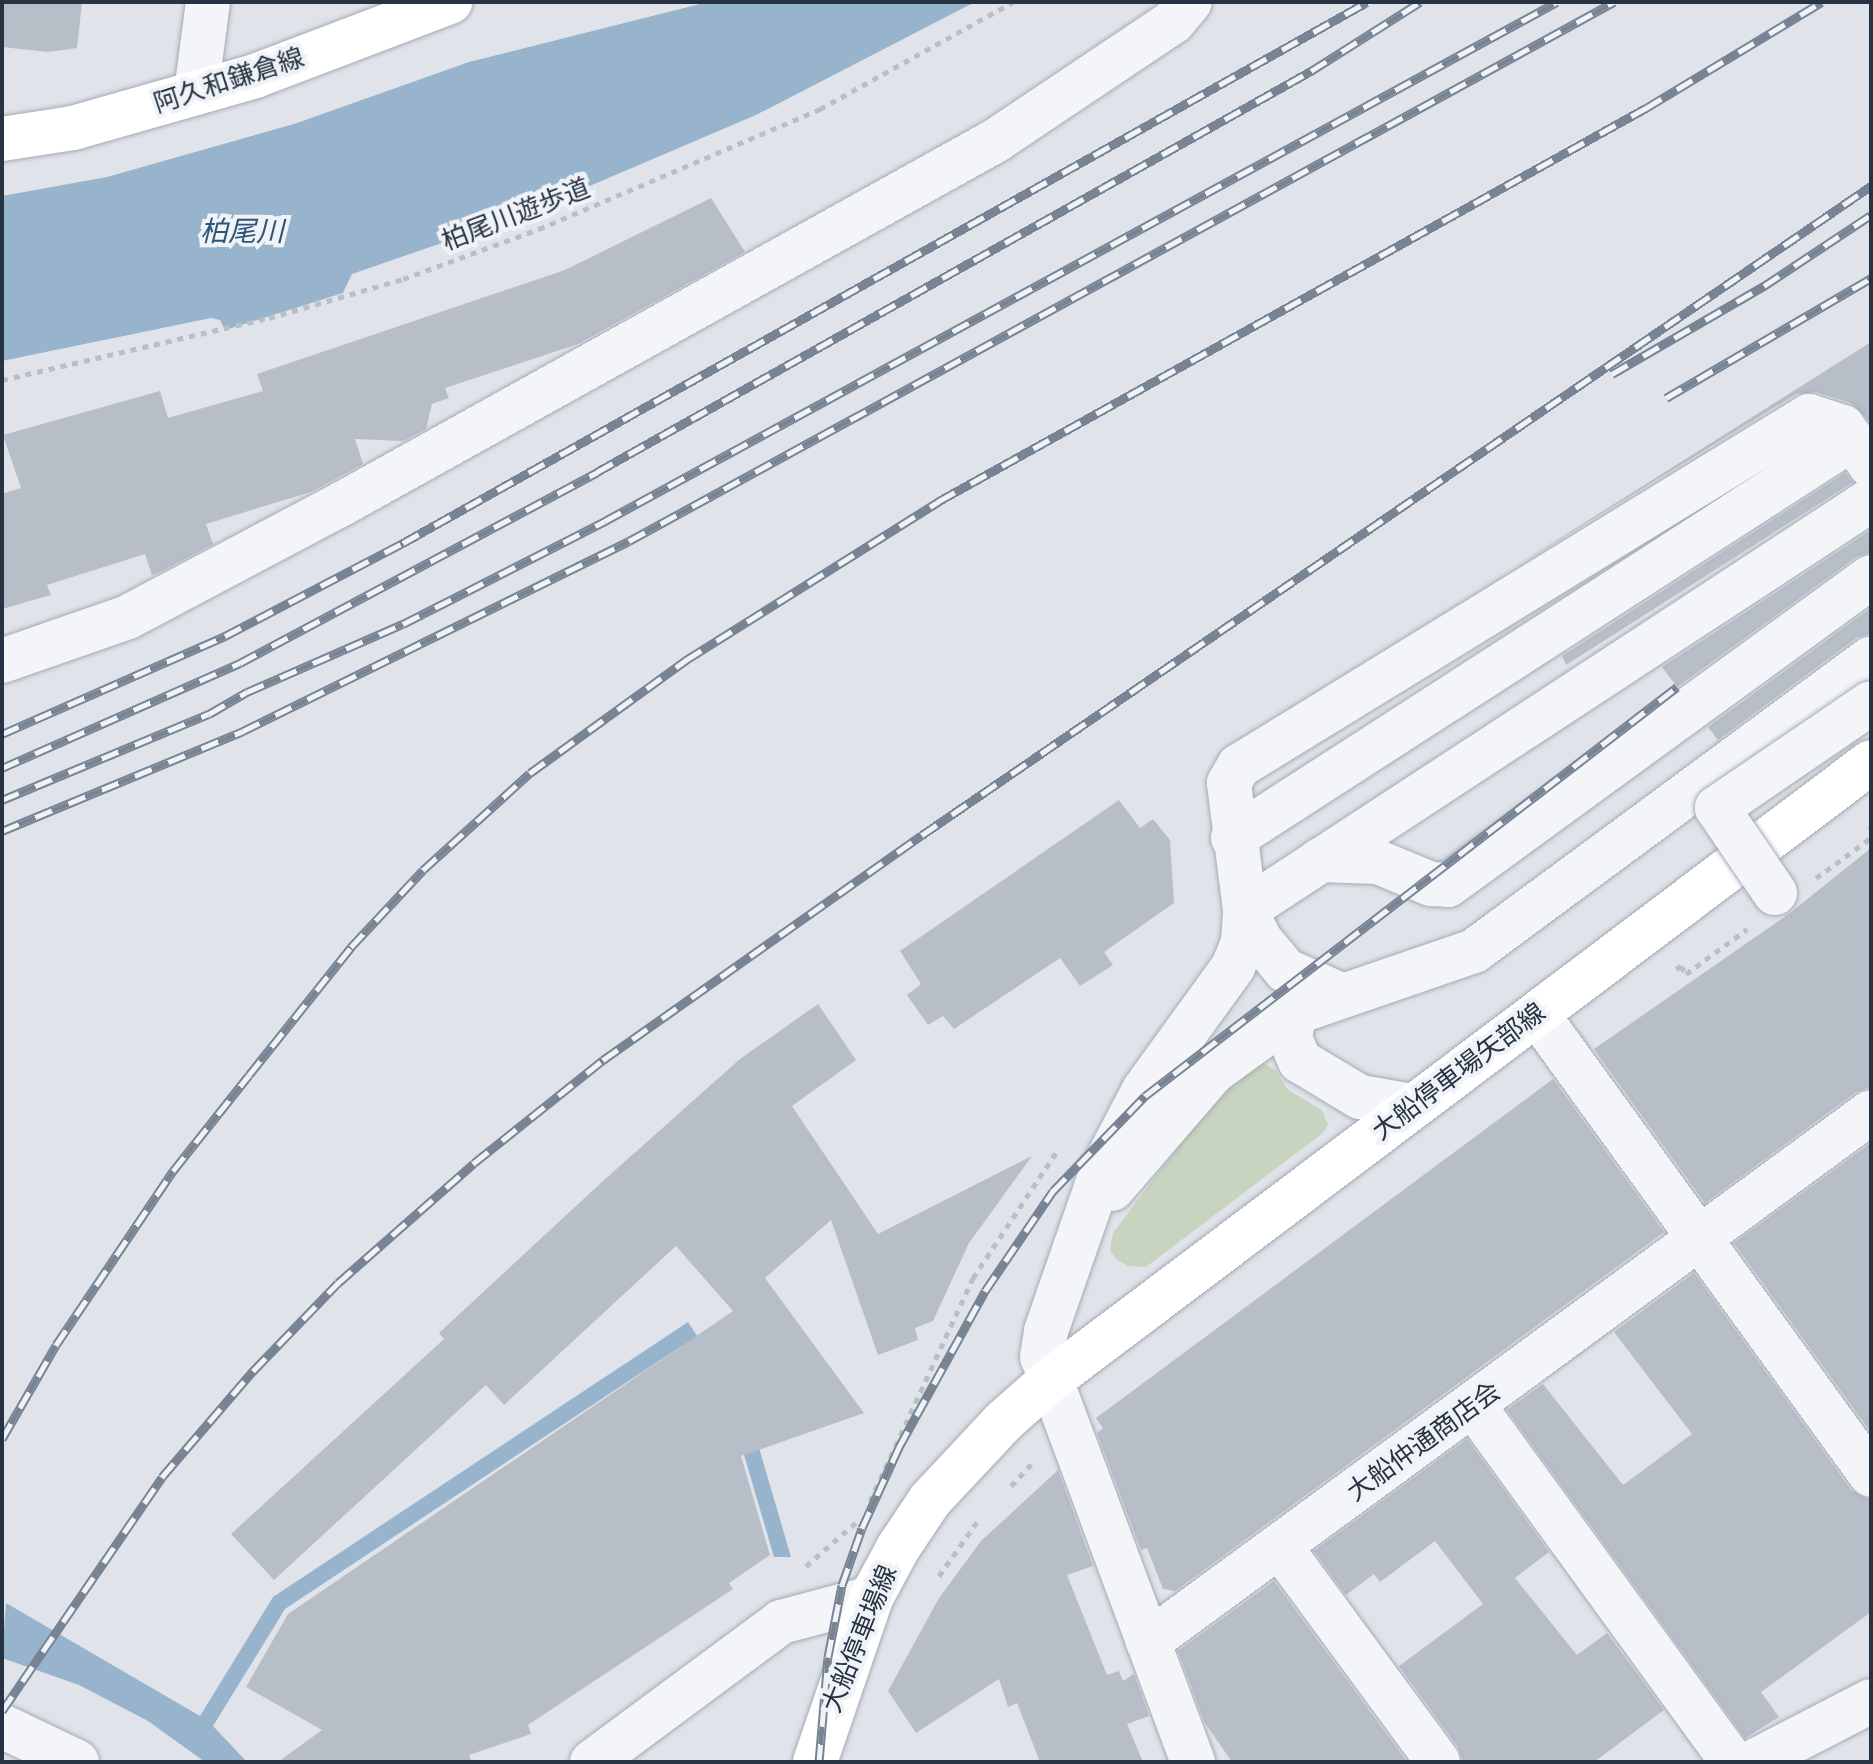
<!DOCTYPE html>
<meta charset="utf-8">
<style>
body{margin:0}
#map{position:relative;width:1873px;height:1764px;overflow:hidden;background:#e0e4ea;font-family:"Space Grotesk","Noto Sans JP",sans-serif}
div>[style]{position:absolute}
.green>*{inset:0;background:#c6d4c0}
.water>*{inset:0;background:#98b4cc}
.building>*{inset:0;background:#b7bec7}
.path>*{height:5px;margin-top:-2.5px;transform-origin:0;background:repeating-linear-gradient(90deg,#babfc5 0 6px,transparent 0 12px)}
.roads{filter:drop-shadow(0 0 2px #a5abb4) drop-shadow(0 0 2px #a5abb4)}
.minor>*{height:44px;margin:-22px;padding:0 22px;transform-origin:22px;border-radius:22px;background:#f3f5f8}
.major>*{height:44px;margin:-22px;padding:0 22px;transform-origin:22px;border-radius:22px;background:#fff}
.rail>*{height:9px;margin-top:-4.5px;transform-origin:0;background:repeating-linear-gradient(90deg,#eff3f7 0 18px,#788494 0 36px);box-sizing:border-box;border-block:2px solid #788494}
.bridges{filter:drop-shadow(0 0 2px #a5abb4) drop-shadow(0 0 2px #a5abb4)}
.minor-bridge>*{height:44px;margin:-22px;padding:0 22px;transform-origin:22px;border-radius:22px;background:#f3f5f8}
span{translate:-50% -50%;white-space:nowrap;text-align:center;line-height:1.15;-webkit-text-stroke:8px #eff3f7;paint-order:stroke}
.street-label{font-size:26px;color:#273342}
.water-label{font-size:28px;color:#2f5479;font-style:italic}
.frame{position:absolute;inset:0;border:4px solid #273342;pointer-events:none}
</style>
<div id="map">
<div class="green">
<div style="clip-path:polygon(1262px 1062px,1276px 1071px,1288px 1090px,1322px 1110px,1328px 1125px,1323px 1133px,1146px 1267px,1128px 1266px,1116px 1259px,1110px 1250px,1113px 1233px,1221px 1090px)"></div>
</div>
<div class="water">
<div style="clip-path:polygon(708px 2px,975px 2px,756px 115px,517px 217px,352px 274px,343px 293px,225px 330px,220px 320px,211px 318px,2px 361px,2px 196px,107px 177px,294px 124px,469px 62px)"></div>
<div style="clip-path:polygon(688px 1322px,750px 1417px,791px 1557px,774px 1557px,735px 1424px,683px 1345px,285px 1609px,213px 1726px,247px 1762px,205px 1762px,148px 1721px,79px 1685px,2px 1658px,6px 1603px,200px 1716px,273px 1597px)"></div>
</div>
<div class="building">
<div style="clip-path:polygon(2px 2px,82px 2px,77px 48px,48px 52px,2px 47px)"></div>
<div style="clip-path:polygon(711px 198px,745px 252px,578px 344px,445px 388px,449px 398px,432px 404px,426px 429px,403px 441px,355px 439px,363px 464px,311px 492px,206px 524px,213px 544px,158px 573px,152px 575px,145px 554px,47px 585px,51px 595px,2px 609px,2px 494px,21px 488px,3px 435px,160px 391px,168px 418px,263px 391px,257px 374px,565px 270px)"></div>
<div style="clip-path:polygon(1871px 342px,1871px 423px,1851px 403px,1816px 392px,1796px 394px,1521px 563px)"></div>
<div style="clip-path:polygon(1845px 473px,1853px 482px,1566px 665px,1562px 656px)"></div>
<div style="clip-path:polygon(1871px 530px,1871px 552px,1856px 557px,1677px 687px,1662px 667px)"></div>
<div style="clip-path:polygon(1871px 608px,1871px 633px,1856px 638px,1718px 740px,1708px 727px)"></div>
<div style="clip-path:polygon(1119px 800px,1140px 828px,1153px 819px,1170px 840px,1174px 903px,1104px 952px,1113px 965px,1080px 986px,1060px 958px,954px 1029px,943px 1016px,928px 1025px,907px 995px,921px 984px,900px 951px)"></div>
<div style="clip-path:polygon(1871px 848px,1871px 1087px,1856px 1092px,1705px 1203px,1594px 1049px,1790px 913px)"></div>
<div style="clip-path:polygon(818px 1004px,856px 1060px,792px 1106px,878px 1234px,1032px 1156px,969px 1243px,933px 1321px,915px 1328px,918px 1340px,878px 1355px,831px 1220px,765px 1278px,864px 1413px,741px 1456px,770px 1555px,729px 1583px,733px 1589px,528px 1725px,531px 1734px,469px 1755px,472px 1762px,278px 1762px,322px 1730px,246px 1687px,288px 1614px,733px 1311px,676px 1246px,504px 1405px,486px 1385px,274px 1580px,231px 1534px,444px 1339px,439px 1333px,603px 1181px,740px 1059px)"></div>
<div style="clip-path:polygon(1553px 1079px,1664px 1232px,1175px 1591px,1163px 1589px,1147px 1548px,1141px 1550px,1097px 1433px,1103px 1428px,1096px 1418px)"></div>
<div style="clip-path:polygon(1871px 1143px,1871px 1432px,1734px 1243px)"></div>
<div style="clip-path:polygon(1694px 1273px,1851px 1490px,1871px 1500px,1871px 1612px,1761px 1692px,1779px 1717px,1745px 1738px,1507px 1410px,1543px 1384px,1623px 1485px,1692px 1434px,1614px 1332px)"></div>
<div style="clip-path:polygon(1467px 1439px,1549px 1552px,1515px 1578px,1577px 1655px,1607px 1633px,1664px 1710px,1594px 1762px,1463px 1762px,1458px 1747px,1399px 1666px,1483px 1604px,1435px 1541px,1380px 1582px,1374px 1574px,1346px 1595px,1314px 1551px)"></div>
<div style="clip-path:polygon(1058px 1470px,1093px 1566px,1067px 1575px,1107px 1675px,1119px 1671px,1123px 1681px,1134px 1674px,1149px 1716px,1127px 1724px,1143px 1762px,1040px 1762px,1017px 1703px,1008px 1707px,999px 1679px,916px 1733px,888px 1691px,939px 1598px,981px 1541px)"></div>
<div style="clip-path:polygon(1274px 1581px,1407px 1762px,1232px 1762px,1205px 1723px,1178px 1651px)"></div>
</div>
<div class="path">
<div style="left:2px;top:380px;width:274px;rotate:-13.1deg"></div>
<div style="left:269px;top:318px;width:140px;rotate:-16.2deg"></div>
<div style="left:403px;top:279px;width:145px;rotate:-20.2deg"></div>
<div style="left:539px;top:229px;width:306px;rotate:-23.1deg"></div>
<div style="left:820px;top:109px;width:221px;rotate:-29deg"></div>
<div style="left:1871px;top:825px;width:5px;rotate:90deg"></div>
<div style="left:1816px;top:878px;width:68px;rotate:-36deg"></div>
<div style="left:1676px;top:969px;width:6px;rotate:-31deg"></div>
<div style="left:1681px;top:966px;width:9px;rotate:58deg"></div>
<div style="left:1686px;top:974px;width:76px;rotate:-36.4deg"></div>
<div style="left:1011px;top:1486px;width:34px;rotate:-47deg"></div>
<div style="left:870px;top:1501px;width:246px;rotate:-65.2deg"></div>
<div style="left:973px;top:1278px;width:152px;rotate:-56.5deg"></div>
<div style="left:806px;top:1566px;width:70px;rotate:-41deg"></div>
<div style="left:939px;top:1576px;width:66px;rotate:-54.9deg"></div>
</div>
<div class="roads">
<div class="minor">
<div style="left:196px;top:93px;width:92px;rotate:-82.5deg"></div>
<div style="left:2px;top:661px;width:133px;rotate:-19.2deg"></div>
<div style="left:128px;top:617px;width:238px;rotate:-27.9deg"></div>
<div style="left:338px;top:506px;width:752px;rotate:-29.05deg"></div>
<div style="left:995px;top:141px;width:214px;rotate:-33.8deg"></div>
<div style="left:1173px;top:22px;width:26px;rotate:-50deg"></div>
<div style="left:1233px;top:838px;width:736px;rotate:-32.81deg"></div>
<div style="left:1320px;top:860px;width:58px;rotate:2deg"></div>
<div style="left:1378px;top:862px;width:57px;rotate:22.5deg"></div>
<div style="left:1431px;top:884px;width:17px;rotate:3deg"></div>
<div style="left:1448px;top:885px;width:523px;rotate:-36.06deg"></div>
<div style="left:1245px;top:910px;width:748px;rotate:-33.22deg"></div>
<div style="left:1245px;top:910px;width:35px;rotate:63deg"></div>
<div style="left:1261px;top:941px;width:38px;rotate:50deg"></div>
<div style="left:1285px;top:970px;width:59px;rotate:24deg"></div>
<div style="left:1294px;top:1013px;width:25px;rotate:99deg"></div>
<div style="left:1290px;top:1038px;width:25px;rotate:67deg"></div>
<div style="left:1300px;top:1061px;width:70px;rotate:31deg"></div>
<div style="left:1360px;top:1097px;width:53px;rotate:9.8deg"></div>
<div style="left:1537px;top:1014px;width:569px;rotate:54.08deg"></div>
<div style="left:1112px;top:1189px;width:155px;rotate:-49.2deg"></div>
<div style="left:1213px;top:1072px;width:100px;rotate:-36.1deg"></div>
<div style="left:1294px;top:1013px;width:190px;rotate:-19deg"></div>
<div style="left:1474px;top:951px;width:493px;rotate:-36.4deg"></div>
<div style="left:1473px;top:1405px;width:441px;rotate:54deg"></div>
<div style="left:1281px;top:1548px;width:265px;rotate:53.7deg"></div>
<div style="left:1148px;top:1642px;width:896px;rotate:-36.24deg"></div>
<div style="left:2px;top:1726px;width:83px;rotate:25.6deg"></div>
<div style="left:592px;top:1762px;width:235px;rotate:-36.5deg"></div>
<div style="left:781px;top:1622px;width:93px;rotate:-14.9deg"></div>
<div style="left:1193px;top:1762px;width:432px;rotate:-110.4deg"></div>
<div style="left:1042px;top:1357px;width:26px;rotate:-81deg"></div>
<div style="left:1046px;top:1331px;width:170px;rotate:-70.8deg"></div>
<div style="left:1102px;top:1170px;width:90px;rotate:-62.3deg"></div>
<div style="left:1144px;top:1090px;width:152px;rotate:-54.1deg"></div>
<div style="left:1233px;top:967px;width:27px;rotate:-68deg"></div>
<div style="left:1243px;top:942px;width:32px;rotate:-86deg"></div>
<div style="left:1245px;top:910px;width:128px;rotate:-97.2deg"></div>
<div style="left:1229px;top:783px;width:20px;rotate:-60deg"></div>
<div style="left:1239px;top:766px;width:669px;rotate:-31.55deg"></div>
<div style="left:1809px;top:416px;width:36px;rotate:18deg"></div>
<div style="left:1843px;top:427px;width:48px;rotate:54.3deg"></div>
<div style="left:1753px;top:1762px;width:133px;rotate:-27.3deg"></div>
</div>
<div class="major">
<div style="left:2px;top:139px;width:72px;rotate:-8.8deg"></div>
<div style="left:73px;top:128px;width:189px;rotate:-15.9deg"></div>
<div style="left:255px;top:76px;width:209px;rotate:-20.8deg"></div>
<div style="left:815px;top:1762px;width:173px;rotate:-71.1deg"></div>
<div style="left:871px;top:1598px;width:57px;rotate:-61.6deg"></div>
<div style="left:898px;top:1548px;width:58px;rotate:-56.3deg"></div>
<div style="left:930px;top:1500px;width:108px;rotate:-46.9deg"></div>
<div style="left:1004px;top:1421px;width:59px;rotate:-41.6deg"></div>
<div style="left:1048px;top:1382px;width:1030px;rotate:-36.99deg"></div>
</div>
</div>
<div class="rail">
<div style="left:1612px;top:374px;width:176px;rotate:-30.1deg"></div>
<div style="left:1764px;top:286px;width:128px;rotate:-33.6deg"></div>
<div style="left:1666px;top:398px;width:238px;rotate:-30.3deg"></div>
<div style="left:2px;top:734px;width:244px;rotate:-23.7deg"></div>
<div style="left:225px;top:636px;width:201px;rotate:-27.6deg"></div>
<div style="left:403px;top:543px;width:1105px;rotate:-29.3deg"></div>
<div style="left:2px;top:768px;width:260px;rotate:-23.8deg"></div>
<div style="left:240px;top:663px;width:405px;rotate:-28.1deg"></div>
<div style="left:597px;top:472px;width:819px;rotate:-29.32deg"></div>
<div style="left:1311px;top:71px;width:129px;rotate:-32.3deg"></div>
<div style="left:2px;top:800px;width:224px;rotate:-22.6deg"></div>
<div style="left:209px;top:714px;width:44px;rotate:-30.1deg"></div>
<div style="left:247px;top:692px;width:170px;rotate:-23.6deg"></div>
<div style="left:403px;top:624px;width:227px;rotate:-27deg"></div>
<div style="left:605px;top:521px;width:1084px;rotate:-28.6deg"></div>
<div style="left:2px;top:831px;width:261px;rotate:-22.5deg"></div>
<div style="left:243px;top:731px;width:430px;rotate:-26.2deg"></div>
<div style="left:629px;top:541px;width:1123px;rotate:-28.69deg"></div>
<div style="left:2px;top:1439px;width:108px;rotate:-60.1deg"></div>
<div style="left:56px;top:1345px;width:210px;rotate:-56.1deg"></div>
<div style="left:173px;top:1171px;width:122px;rotate:-51.6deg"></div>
<div style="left:249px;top:1075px;width:164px;rotate:-51.4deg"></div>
<div style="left:351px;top:947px;width:105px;rotate:-46.9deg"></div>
<div style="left:423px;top:870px;width:144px;rotate:-42.2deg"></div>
<div style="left:530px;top:773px;width:193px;rotate:-35.9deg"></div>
<div style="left:686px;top:660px;width:299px;rotate:-32.1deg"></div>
<div style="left:939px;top:501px;width:809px;rotate:-29.07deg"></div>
<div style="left:1646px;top:108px;width:205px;rotate:-31.1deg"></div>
<div style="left:2px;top:1711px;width:283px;rotate:-55.6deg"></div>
<div style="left:162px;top:1477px;width:140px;rotate:-49.4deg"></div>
<div style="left:253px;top:1371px;width:122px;rotate:-46deg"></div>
<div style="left:338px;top:1283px;width:181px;rotate:-41.4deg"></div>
<div style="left:474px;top:1163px;width:165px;rotate:-38.6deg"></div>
<div style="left:603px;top:1060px;width:390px;rotate:-35.2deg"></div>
<div style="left:922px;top:835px;width:1150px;rotate:-34.37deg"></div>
<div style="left:819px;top:1762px;width:105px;rotate:-85.1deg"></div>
<div style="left:828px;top:1657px;width:73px;rotate:-79deg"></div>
<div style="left:842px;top:1585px;width:60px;rotate:-70.7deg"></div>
<div style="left:862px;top:1528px;width:89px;rotate:-65.4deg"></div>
<div style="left:899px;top:1447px;width:178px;rotate:-61.1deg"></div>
<div style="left:985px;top:1291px;width:121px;rotate:-55.8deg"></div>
<div style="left:1053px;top:1191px;width:132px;rotate:-45.9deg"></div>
<div style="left:1145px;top:1096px;width:671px;rotate:-37.55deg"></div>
</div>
<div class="bridges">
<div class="minor-bridge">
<div style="left:1775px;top:893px;width:103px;rotate:-124.3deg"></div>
<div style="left:1717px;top:808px;width:186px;rotate:-34.3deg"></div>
</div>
</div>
<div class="street-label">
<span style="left:229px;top:81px;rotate:-18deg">阿久和鎌倉線</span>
<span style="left:516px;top:215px;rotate:-21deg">柏尾川遊歩道</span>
<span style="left:1459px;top:1072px;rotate:-37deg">大船停車場矢部線</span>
<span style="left:1424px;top:1442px;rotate:-36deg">大船仲通商店会</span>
<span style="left:860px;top:1639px;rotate:-68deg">大船停車場線</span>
</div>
<div class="water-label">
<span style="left:242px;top:231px">柏尾川</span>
</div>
<div class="frame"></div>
</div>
